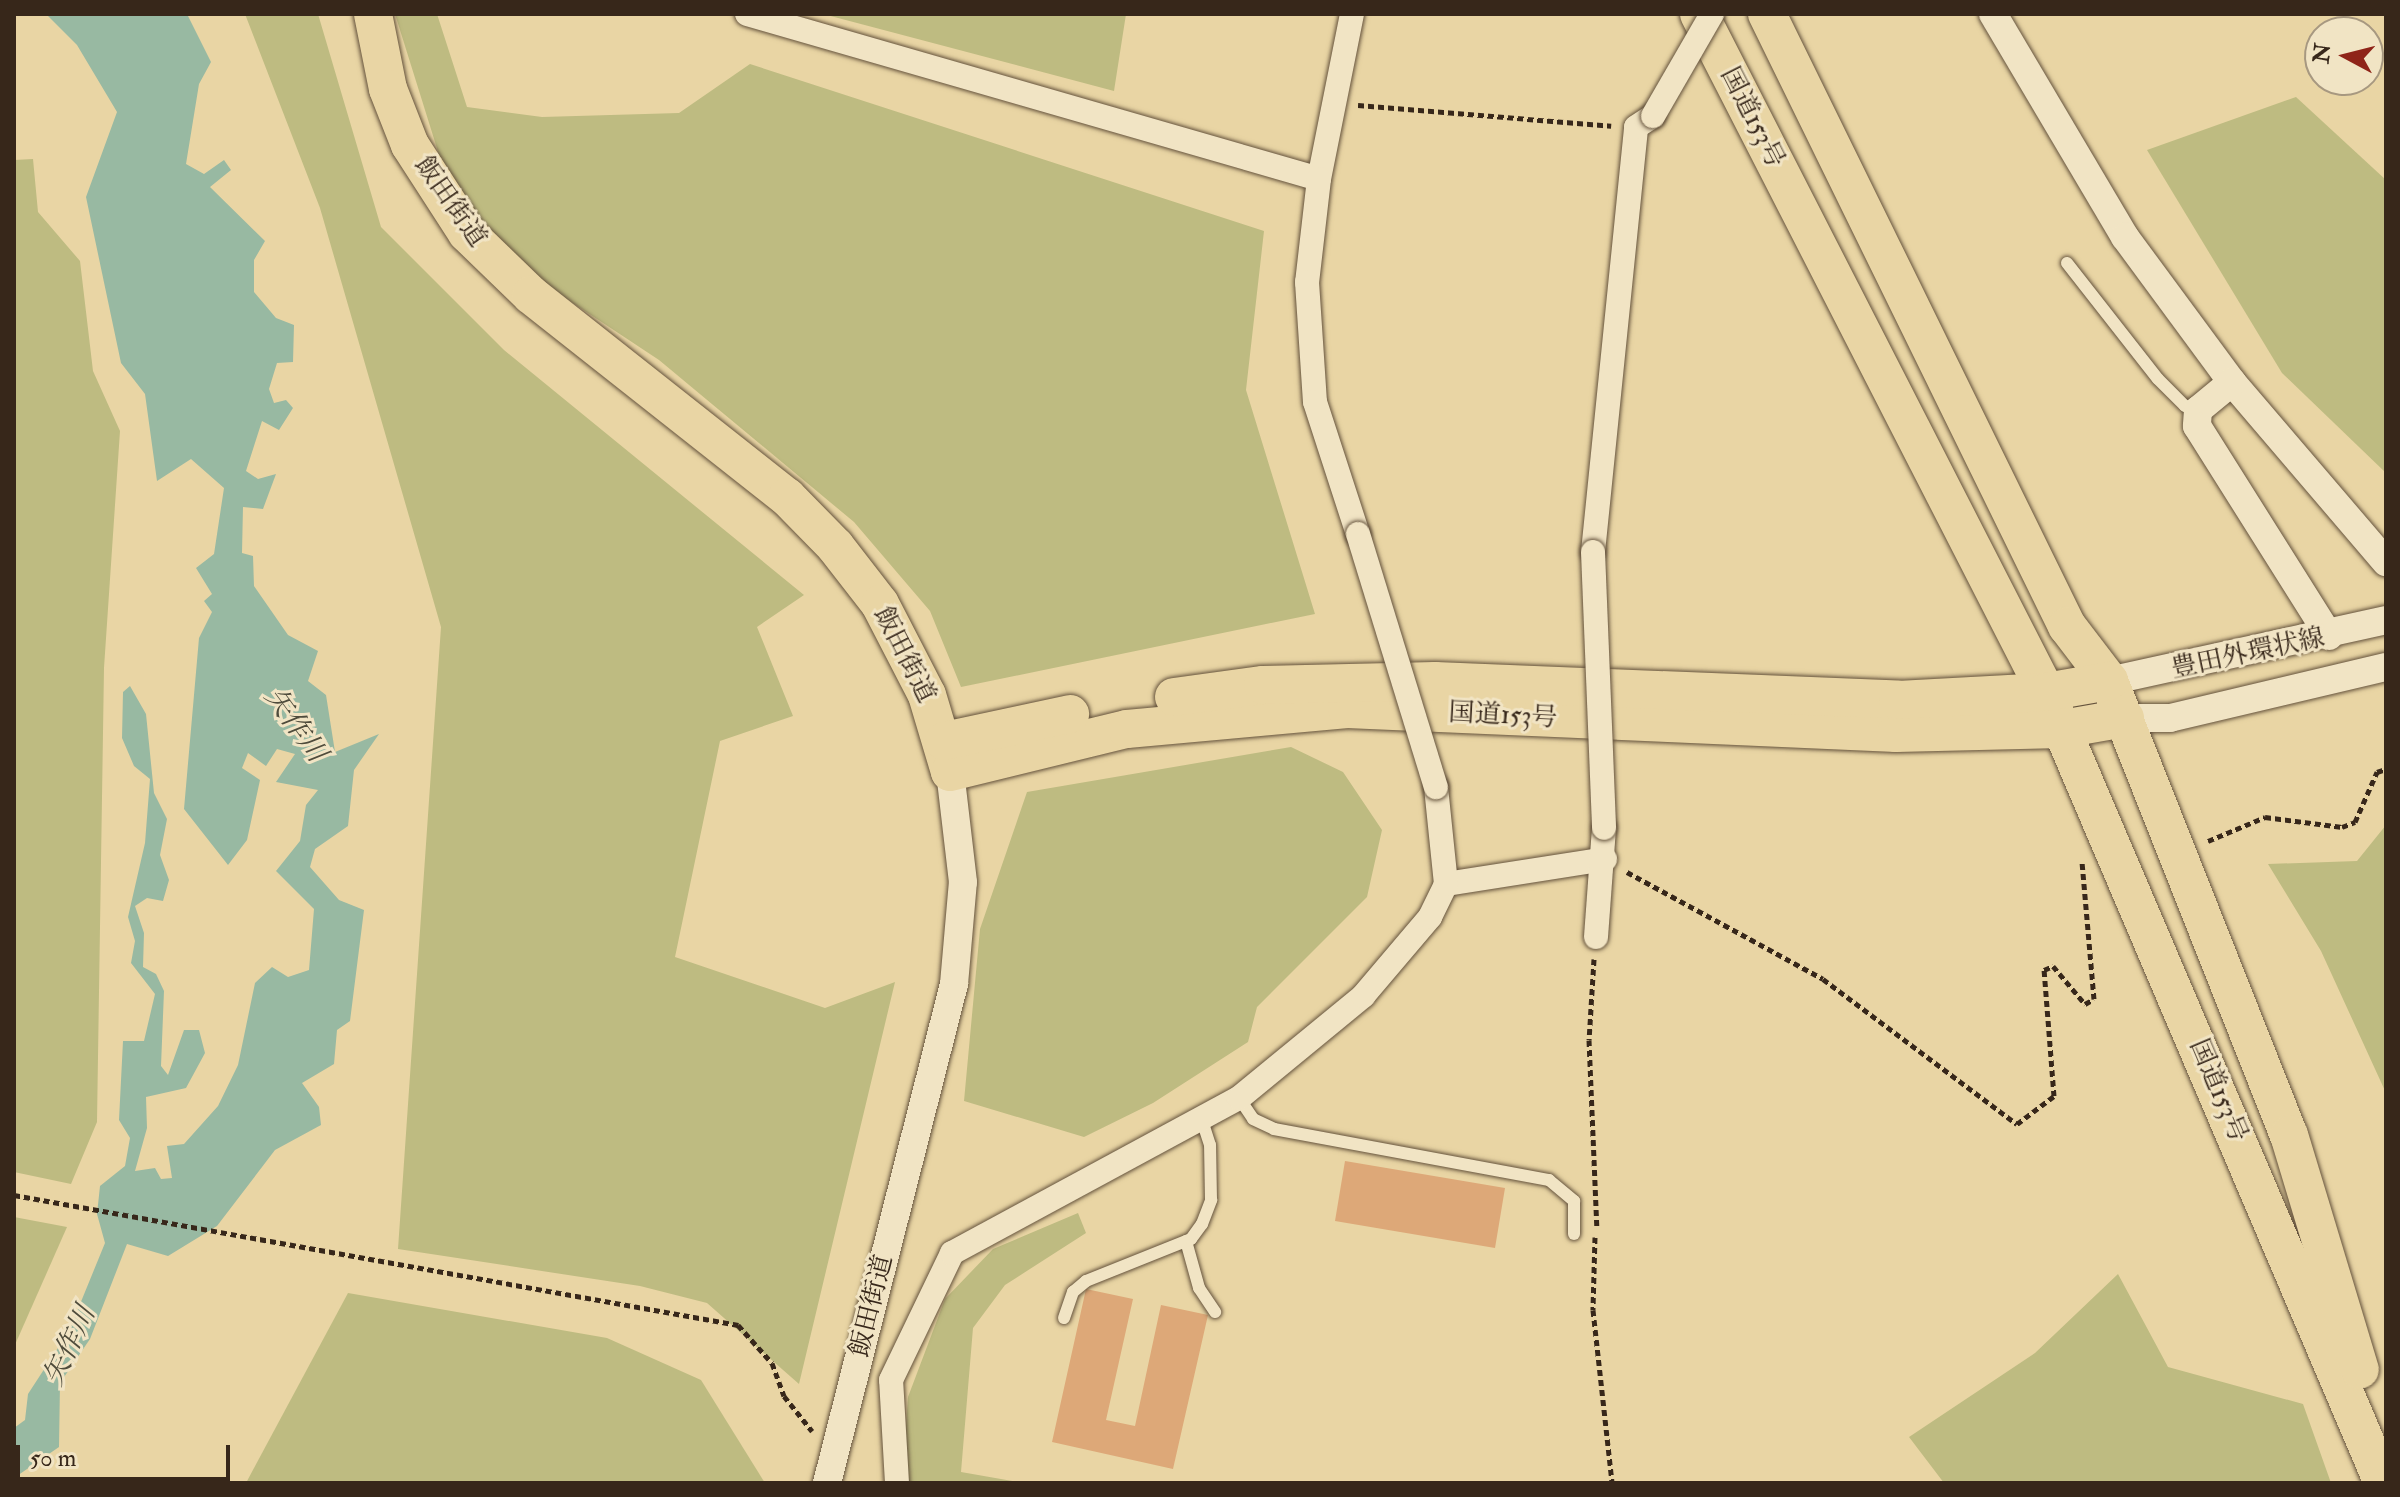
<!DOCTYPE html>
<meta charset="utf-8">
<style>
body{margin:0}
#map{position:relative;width:2400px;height:1497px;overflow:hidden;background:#e9d5a4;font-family:"IM FELL Double Pica","Noto Serif JP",serif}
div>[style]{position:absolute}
.green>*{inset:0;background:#bebb81}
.water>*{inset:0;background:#98b9a2}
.building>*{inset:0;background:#dda878}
.path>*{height:5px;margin-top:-2.5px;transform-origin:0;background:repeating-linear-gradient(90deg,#37271a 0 6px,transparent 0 10px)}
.roads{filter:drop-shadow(0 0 2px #64523c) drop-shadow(0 0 2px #64523c)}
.service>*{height:12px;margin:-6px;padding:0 6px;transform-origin:6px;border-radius:6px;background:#f1e4c4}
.minor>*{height:24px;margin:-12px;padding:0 12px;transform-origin:12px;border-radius:12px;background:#f1e4c4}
.tertiary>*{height:28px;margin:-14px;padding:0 14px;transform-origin:14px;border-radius:14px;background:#f1e4c4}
.trunk>*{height:38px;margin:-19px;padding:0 19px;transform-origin:19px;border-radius:19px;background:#e9d5a4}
.bridges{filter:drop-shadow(0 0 2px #64523c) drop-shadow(0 0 2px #64523c)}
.minor-bridge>*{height:24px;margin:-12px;padding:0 12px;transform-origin:12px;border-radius:12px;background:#f1e4c4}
span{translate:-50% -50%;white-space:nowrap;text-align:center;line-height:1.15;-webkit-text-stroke:6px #f1e4c4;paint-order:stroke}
.street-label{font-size:26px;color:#37271a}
.water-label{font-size:28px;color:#4f4c3c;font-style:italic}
.frame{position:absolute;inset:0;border:16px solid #37271a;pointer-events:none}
.north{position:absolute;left:2304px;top:16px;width:80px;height:80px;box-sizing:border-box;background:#f1e4c4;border:2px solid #a79880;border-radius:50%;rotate:277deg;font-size:22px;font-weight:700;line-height:32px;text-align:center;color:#37271a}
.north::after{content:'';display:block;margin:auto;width:28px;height:36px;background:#8f2418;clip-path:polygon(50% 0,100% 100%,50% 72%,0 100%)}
.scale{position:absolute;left:16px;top:1445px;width:214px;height:36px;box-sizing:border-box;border:4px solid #37271a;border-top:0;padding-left:10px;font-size:24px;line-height:28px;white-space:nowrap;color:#37271a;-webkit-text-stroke:6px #f1e4c4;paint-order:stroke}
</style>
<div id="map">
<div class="green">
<div style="clip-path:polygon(245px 14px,318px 14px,381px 227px,504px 350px,804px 595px,757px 627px,793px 716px,720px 741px,675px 957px,825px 1008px,895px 982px,799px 1384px,707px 1303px,640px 1286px,398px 1249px,441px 627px,320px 208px)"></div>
<div style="clip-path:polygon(395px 14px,437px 14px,467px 107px,542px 117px,679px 113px,750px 64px,1264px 231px,1246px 390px,1315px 614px,961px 687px,930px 611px,854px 522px,659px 360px,520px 268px,445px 174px)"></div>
<div style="clip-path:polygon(823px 14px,1126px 14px,1114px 91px)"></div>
<div style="clip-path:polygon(2296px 97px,2386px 180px,2386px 473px,2282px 373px,2147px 150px)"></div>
<div style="clip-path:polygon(33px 159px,38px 212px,80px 261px,93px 371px,120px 431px,104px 668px,97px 1122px,71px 1184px,14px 1172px,14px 160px)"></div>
<div style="clip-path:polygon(1291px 747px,1343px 772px,1382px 830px,1367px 897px,1257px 1007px,1248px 1042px,1153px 1103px,1084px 1137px,964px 1101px,980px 929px,1027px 792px)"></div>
<div style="clip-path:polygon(2386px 825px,2386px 1093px,2321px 951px,2268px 864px,2357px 861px)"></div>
<div style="clip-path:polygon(1078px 1213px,1086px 1233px,1005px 1285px,973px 1328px,961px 1472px,1023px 1483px,902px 1483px,908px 1397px,945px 1299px,993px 1249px)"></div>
<div style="clip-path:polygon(14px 1217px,67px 1227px,14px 1347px)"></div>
<div style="clip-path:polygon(2118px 1274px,2168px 1367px,2303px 1404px,2331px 1483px,1944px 1483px,1909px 1437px,2035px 1353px)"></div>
<div style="clip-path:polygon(348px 1293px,607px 1338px,701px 1380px,765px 1483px,246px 1483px)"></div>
</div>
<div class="water">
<div style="clip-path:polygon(46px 14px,187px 14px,211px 62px,199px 84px,186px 164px,204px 174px,224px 160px,231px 170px,210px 187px,265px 241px,254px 260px,254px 292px,276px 318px,294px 325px,293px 362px,277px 363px,269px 389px,274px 403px,286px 400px,293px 408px,279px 430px,262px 421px,246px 471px,258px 479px,276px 474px,263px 509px,243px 507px,242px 553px,253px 556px,254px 586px,288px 635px,318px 651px,308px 681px,326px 695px,335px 752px,379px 734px,354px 770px,348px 826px,315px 849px,310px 867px,339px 900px,364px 910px,350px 1021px,337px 1030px,334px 1064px,302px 1083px,319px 1107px,321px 1125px,275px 1150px,217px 1226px,168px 1256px,127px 1244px,90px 1339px,60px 1383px,59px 1447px,14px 1478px,14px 1428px,25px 1420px,28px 1394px,69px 1331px,105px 1243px,97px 1214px,100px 1186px,125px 1166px,130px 1138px,119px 1120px,123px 1041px,144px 1041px,155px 994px,131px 963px,135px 941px,128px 917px,145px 843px,150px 779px,134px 766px,122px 738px,123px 692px,130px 686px,146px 714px,154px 793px,167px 819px,160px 855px,169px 880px,163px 901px,147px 898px,135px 906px,144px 933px,143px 967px,156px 974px,164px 991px,161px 1066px,168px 1075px,184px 1030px,199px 1030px,205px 1053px,186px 1088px,146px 1097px,147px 1128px,135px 1171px,155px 1168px,161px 1179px,172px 1178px,167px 1146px,184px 1144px,218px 1106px,238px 1065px,255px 983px,272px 967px,288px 977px,309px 970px,314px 909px,276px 871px,300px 841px,306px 805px,318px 790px,276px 782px,295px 754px,277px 749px,266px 766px,248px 753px,242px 768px,260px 780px,247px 840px,228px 865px,184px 809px,199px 638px,212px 612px,204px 601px,212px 594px,196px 568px,214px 554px,224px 488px,191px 459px,157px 481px,145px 394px,121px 363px,86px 197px,117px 112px,77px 45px)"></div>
</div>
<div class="building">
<div style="clip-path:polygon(1345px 1161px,1505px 1188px,1495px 1248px,1335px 1221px)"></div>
<div style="clip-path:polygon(1086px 1289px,1133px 1299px,1106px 1420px,1135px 1426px,1161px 1305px,1208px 1315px,1173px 1469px,1052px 1442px)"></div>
</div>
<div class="path">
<div style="left:1358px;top:105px;width:254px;rotate:4.7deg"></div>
<div style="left:2208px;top:841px;width:62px;rotate:-22.8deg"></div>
<div style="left:2265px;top:817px;width:78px;rotate:7.4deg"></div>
<div style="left:2342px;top:827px;width:14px;rotate:-21deg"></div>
<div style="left:2355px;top:822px;width:55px;rotate:-66.3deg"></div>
<div style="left:2377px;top:772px;width:9px;rotate:-18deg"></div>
<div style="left:1627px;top:872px;width:223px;rotate:28.6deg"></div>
<div style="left:1823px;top:979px;width:242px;rotate:36.8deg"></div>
<div style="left:2017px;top:1124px;width:46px;rotate:-37.1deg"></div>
<div style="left:2054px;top:1096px;width:126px;rotate:-94.5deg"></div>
<div style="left:2044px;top:970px;width:10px;rotate:-24deg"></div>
<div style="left:2053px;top:966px;width:50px;rotate:49.9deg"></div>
<div style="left:2085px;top:1004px;width:10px;rotate:-29deg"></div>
<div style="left:2094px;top:999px;width:138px;rotate:-95deg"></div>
<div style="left:1594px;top:959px;width:81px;rotate:93.5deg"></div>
<div style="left:1589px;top:1040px;width:188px;rotate:87.6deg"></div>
<div style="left:14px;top:1195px;width:736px;rotate:10.18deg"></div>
<div style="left:738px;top:1325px;width:51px;rotate:48.2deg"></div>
<div style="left:772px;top:1363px;width:35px;rotate:70deg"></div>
<div style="left:784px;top:1396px;width:45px;rotate:51.3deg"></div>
<div style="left:1595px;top:1237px;width:73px;rotate:91.6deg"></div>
<div style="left:1593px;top:1310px;width:174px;rotate:83.7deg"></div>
</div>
<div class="roads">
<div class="service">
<div style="left:2067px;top:263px;width:147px;rotate:51.9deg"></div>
<div style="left:2158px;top:379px;width:38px;rotate:45deg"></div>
<div style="left:2185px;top:406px;width:14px;rotate:17deg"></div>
<div style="left:1239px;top:1098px;width:25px;rotate:56deg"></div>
<div style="left:1253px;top:1119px;width:23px;rotate:25deg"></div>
<div style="left:1274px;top:1129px;width:280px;rotate:10.5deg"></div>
<div style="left:1549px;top:1180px;width:33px;rotate:40deg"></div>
<div style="left:1574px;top:1201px;width:33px;rotate:90deg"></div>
<div style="left:1186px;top:1241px;width:49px;rotate:74.5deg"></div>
<div style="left:1199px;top:1288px;width:29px;rotate:56deg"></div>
<div style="left:1064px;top:1318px;width:28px;rotate:-71deg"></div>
<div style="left:1073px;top:1292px;width:17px;rotate:-40deg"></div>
<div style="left:1086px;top:1281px;width:113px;rotate:-21.8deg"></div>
<div style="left:1191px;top:1239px;width:19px;rotate:-54deg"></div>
<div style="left:1202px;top:1224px;width:26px;rotate:-69deg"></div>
<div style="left:1211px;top:1200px;width:55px;rotate:-91deg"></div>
<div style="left:1210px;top:1145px;width:29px;rotate:-108deg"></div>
</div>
<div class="minor">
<div style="left:747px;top:14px;width:595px;rotate:16.09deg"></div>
<div style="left:1352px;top:14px;width:168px;rotate:101.3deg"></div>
<div style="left:1319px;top:179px;width:104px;rotate:96.6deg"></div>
<div style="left:1307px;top:282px;width:120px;rotate:86.2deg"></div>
<div style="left:1315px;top:402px;width:139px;rotate:72deg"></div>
<div style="left:1593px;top:552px;width:427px;rotate:-84.2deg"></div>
<div style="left:1636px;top:127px;width:20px;rotate:-33deg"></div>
<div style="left:1446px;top:884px;width:161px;rotate:-8.9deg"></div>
<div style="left:1596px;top:937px;width:109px;rotate:-85.8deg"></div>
<div style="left:897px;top:1483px;width:103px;rotate:-93.3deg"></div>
<div style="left:891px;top:1380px;width:141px;rotate:-64.3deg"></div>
<div style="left:952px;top:1253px;width:326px;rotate:-28.4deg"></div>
<div style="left:1239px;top:1098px;width:161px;rotate:-39.4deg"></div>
<div style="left:1363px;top:996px;width:104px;rotate:-49.7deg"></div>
<div style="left:1430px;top:917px;width:37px;rotate:-64deg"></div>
<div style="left:1446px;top:884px;width:98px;rotate:-95.9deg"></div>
</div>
<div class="tertiary">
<div style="left:1993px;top:14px;width:259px;rotate:59.4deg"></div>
<div style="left:2125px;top:237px;width:180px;rotate:53.6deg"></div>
<div style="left:2232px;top:382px;width:237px;rotate:49.5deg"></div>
<div style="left:2232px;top:382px;width:44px;rotate:140.5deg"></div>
<div style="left:2198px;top:410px;width:16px;rotate:94deg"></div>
<div style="left:2197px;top:426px;width:248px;rotate:57.8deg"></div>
<div style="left:2109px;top:681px;width:284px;rotate:-12.4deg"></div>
<div style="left:2125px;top:718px;width:45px"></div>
<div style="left:2170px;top:718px;width:222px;rotate:-13.3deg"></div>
<div style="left:827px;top:1483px;width:515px;rotate:-75.72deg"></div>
<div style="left:954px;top:984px;width:102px;rotate:-85deg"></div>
<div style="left:963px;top:882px;width:111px;rotate:-96.7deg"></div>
</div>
<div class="trunk">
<div style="left:373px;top:14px;width:76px;rotate:78.7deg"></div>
<div style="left:388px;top:89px;width:60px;rotate:68.6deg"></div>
<div style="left:410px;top:145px;width:105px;rotate:57.1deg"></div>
<div style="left:467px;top:233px;width:89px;rotate:44.1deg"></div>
<div style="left:531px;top:295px;width:326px;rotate:38.3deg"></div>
<div style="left:787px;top:497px;width:69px;rotate:45.6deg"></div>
<div style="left:835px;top:546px;width:73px;rotate:52.2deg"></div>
<div style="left:880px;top:604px;width:102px;rotate:62.7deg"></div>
<div style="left:927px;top:695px;width:80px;rotate:73.4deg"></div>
<div style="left:950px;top:772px;width:182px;rotate:-13.7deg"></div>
<div style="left:1127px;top:729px;width:221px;rotate:-5.2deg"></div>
<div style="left:1347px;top:709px;width:550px;rotate:2.5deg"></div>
<div style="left:1896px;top:733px;width:166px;rotate:-1.4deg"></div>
<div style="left:2062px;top:729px;width:64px;rotate:-9.9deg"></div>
<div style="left:1699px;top:14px;width:762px;rotate:62.9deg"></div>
<div style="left:2046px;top:692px;width:860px;rotate:66.92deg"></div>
<div style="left:1767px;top:14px;width:682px;rotate:63.89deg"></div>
<div style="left:2067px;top:626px;width:69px;rotate:52.6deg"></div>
<div style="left:2109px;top:681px;width:488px;rotate:68.4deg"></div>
<div style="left:2289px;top:1135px;width:245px;rotate:73.2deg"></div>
<div style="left:1174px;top:697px;width:90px;rotate:-7.7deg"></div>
<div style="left:1263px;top:685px;width:172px;rotate:-1.3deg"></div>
<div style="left:1435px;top:681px;width:463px;rotate:2.3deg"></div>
<div style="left:1898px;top:700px;width:148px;rotate:-3.1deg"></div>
<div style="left:2046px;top:692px;width:64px;rotate:-9.9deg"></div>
<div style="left:944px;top:741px;width:129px;rotate:-12.1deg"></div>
</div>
</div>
<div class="bridges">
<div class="minor-bridge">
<div style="left:1653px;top:116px;width:118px;rotate:-60deg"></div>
<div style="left:1358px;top:534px;width:265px;rotate:72.9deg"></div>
<div style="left:1593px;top:552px;width:276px;rotate:87.7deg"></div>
</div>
</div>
<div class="street-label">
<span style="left:1752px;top:118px;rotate:63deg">国道153号</span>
<span style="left:450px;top:202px;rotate:55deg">飯田街道</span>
<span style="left:2248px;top:654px;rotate:-12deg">豊田外環状線</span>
<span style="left:904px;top:655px;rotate:63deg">飯田街道</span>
<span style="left:1503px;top:716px;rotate:3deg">国道153号</span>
<span style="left:2218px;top:1091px;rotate:67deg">国道153号</span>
<span style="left:872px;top:1306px;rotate:-76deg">飯田街道</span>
</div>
<div class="water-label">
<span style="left:295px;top:725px;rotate:54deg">矢作川</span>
<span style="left:70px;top:1346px;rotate:-65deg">矢作川</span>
</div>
<div class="frame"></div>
<div class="north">N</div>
<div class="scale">50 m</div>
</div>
